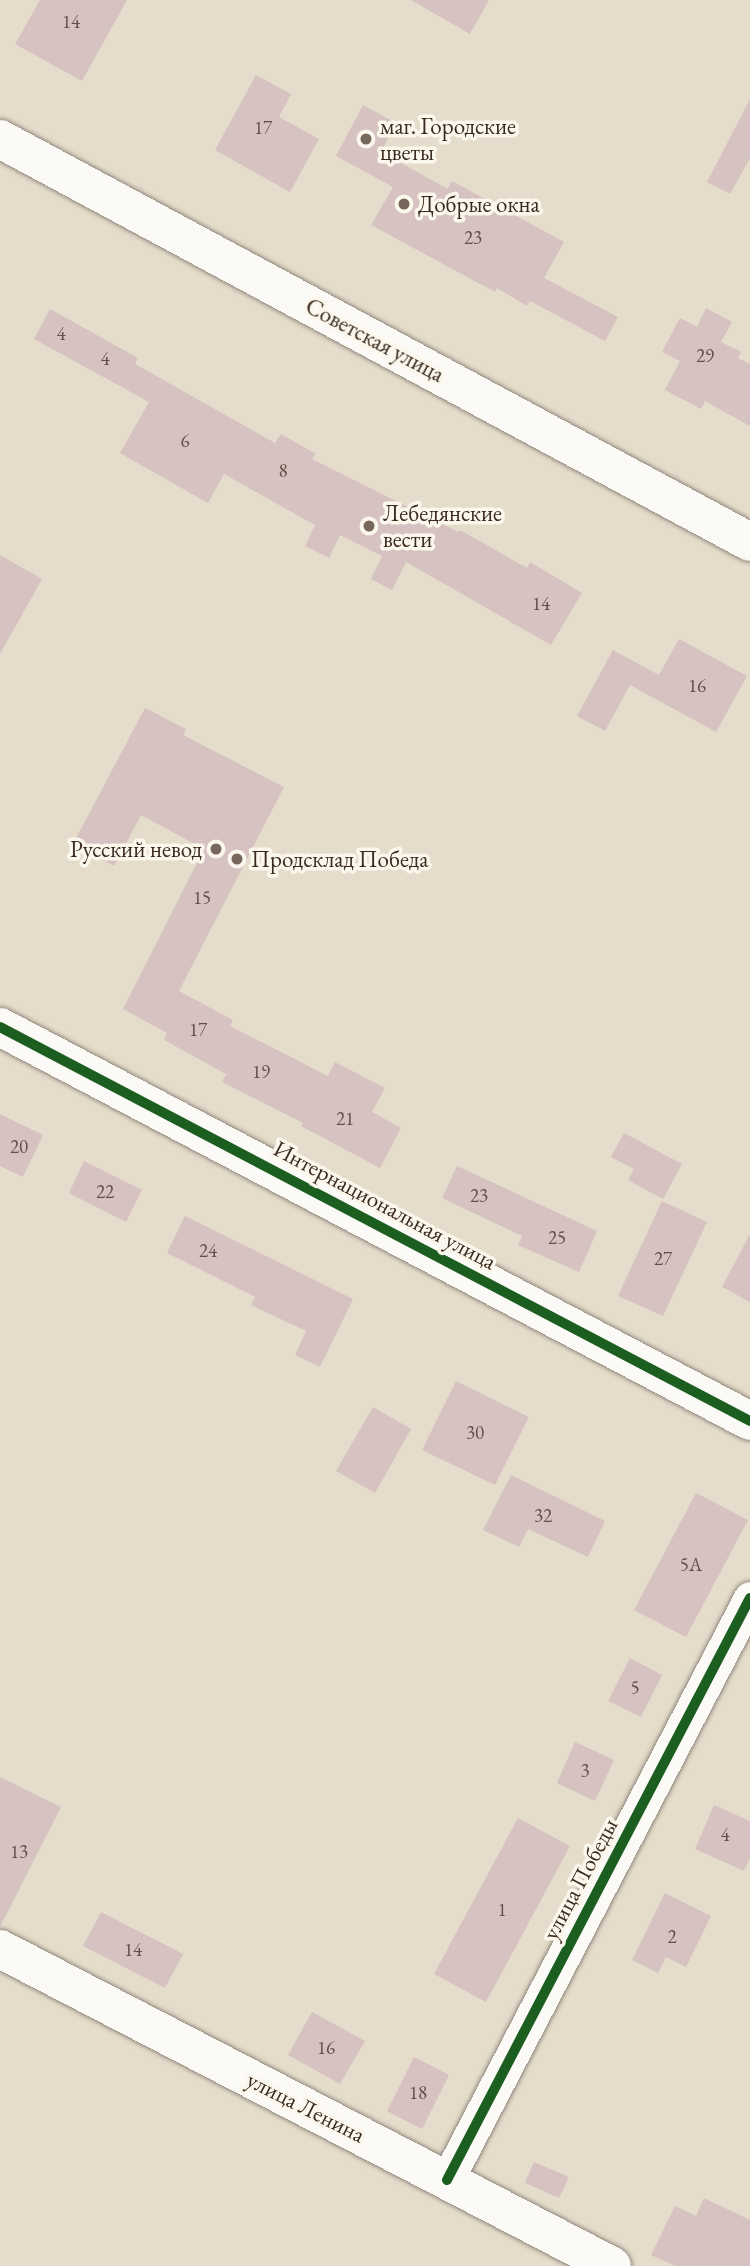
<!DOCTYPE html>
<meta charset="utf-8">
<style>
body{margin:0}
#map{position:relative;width:750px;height:2266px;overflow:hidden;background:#e5dccb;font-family:"EB Garamond",serif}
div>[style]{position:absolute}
.building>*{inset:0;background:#d5c2c1}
.roads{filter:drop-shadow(0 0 2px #918a7f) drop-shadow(0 0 2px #918a7f)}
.minor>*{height:33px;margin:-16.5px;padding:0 16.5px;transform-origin:16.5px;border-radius:16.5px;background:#fbfaf7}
.tertiary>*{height:38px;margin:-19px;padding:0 19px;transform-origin:19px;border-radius:19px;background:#fbfaf7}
.secondary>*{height:38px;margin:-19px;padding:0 19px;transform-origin:19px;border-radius:19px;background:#fbfaf7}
.cycleway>*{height:10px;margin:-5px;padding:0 5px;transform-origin:5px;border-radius:5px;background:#1b5e20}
.dots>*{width:19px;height:19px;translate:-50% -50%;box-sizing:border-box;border:4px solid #fbf7ec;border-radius:50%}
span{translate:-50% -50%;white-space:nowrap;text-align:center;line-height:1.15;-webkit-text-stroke:7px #fbf7ec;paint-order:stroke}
.number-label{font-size:19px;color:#625047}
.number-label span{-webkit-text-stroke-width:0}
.poi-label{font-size:23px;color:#3b2a1e}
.left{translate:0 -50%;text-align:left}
.right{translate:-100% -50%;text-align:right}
.street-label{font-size:23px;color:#3b2a1e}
</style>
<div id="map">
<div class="building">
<div style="clip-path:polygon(40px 0,127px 0,82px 81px,15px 44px)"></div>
<div style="clip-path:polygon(411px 0,489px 0,470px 34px)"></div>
<div style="clip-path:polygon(256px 75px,291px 94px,279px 117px,319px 139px,290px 192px,215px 150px)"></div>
<div style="clip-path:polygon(750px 99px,750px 158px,730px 194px,707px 182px)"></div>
<div style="clip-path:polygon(363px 105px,396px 123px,381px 152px,448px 189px,452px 181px,564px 242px,544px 278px,618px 317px,605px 341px,530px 301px,527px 306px,497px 288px,495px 292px,371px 225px,393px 187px,336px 156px)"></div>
<div style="clip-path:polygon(706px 308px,732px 322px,721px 342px,741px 352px,738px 358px,750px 364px,750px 426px,705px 401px,701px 409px,665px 390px,680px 361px,662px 352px,680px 318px,697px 327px)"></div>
<div style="clip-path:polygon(50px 309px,138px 358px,135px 364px,275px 443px,281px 434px,316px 454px,312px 459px,458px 532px,460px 530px,527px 568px,530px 562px,582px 593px,551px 645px,406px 562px,392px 590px,371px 579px,382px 556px,340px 535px,329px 558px,305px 546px,315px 525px,224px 474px,208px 503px,120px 453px,149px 402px,34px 339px)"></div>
<div style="clip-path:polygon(0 555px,42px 579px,0 654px)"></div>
<div style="clip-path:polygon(679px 639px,747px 676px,716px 732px,630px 685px,605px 731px,577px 716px,613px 650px,659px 675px)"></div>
<div style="clip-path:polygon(145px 708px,186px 729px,183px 735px,284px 787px,179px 991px,233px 1020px,230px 1026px,328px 1076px,335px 1062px,385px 1088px,372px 1112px,401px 1128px,380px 1168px,301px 1126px,303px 1123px,222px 1082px,226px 1074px,164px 1040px,167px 1033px,123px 1009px,204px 849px,141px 815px,114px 866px,73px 844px)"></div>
<div style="clip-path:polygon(0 1114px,43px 1135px,23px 1177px,0 1166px)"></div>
<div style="clip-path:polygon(624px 1133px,682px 1164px,663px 1199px,628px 1180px,634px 1169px,611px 1157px)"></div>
<div style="clip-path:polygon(84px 1161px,142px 1190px,126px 1222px,69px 1193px)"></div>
<div style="clip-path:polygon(457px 1166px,597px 1231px,579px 1272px,518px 1245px,522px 1236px,442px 1198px)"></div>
<div style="clip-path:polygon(662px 1201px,707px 1222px,663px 1316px,618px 1296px)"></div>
<div style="clip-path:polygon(185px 1216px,353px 1299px,320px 1367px,295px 1355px,306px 1331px,251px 1305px,255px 1297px,167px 1253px)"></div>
<div style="clip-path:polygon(750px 1234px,750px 1302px,722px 1287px)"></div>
<div style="clip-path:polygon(456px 1381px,529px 1417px,495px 1485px,422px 1450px)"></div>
<div style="clip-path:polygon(373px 1407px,411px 1429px,375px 1493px,336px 1471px)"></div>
<div style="clip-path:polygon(511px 1475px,605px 1521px,588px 1557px,528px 1529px,519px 1547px,483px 1530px)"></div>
<div style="clip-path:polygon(696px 1493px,748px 1520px,686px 1637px,634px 1610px)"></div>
<div style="clip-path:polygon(630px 1658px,662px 1675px,641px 1717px,608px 1701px)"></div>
<div style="clip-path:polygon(575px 1742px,614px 1760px,595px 1801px,557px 1783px)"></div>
<div style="clip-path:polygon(0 1777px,61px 1807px,0 1927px)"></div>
<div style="clip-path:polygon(714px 1805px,750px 1821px,750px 1858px,744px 1871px,695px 1849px)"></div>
<div style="clip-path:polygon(518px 1818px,570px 1846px,486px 2002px,434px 1974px)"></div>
<div style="clip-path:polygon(665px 1893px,711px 1916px,686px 1967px,666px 1957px,658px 1973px,632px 1960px)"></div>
<div style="clip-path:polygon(101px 1912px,183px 1954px,165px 1988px,83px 1946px)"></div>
<div style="clip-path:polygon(312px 2012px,365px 2041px,340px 2084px,288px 2055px)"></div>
<div style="clip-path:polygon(414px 2057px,449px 2075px,422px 2129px,387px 2111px)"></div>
<div style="clip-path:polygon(534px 2162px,569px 2177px,559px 2198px,525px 2183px)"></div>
<div style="clip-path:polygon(704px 2198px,750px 2220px,750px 2266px,675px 2266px,651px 2255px,675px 2206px,696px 2216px)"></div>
</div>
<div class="roads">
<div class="minor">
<div style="left:447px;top:2180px;width:656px;rotate:-62.5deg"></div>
</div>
<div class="tertiary">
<div style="left:0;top:1027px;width:847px;rotate:27.71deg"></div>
</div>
<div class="secondary">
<div style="left:0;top:139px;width:851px;rotate:28.25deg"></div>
<div style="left:0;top:1949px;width:689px;rotate:27.38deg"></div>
</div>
</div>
<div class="cycleway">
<div style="left:0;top:1027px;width:847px;rotate:27.71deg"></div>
<div style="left:447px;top:2180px;width:656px;rotate:-62.5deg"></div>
</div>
<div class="dots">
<div style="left:366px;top:139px;background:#76685b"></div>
<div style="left:404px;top:204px;background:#76685b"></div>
<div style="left:369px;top:526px;background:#76685b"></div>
<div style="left:216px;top:849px;background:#76685b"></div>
<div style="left:237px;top:859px;background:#76685b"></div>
</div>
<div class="number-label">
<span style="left:71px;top:22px">14</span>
<span style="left:263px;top:128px">17</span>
<span style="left:473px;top:238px">23</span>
<span style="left:61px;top:334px">4</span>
<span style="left:705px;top:356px">29</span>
<span style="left:105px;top:359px">4</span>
<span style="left:185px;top:441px">6</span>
<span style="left:283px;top:471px">8</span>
<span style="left:541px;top:604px">14</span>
<span style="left:697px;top:686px">16</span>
<span style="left:202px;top:898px">15</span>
<span style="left:198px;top:1030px">17</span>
<span style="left:261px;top:1072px">19</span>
<span style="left:345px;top:1119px">21</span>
<span style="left:19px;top:1147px">20</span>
<span style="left:105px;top:1192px">22</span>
<span style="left:479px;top:1196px">23</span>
<span style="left:557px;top:1238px">25</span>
<span style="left:208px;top:1251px">24</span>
<span style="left:663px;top:1259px">27</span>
<span style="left:475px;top:1433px">30</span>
<span style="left:543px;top:1516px">32</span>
<span style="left:691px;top:1565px">5А</span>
<span style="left:635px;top:1688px">5</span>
<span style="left:585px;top:1771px">3</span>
<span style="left:725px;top:1835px">4</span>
<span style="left:19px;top:1852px">13</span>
<span style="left:502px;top:1910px">1</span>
<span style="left:672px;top:1937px">2</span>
<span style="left:133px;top:1950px">14</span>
<span style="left:326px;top:2048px">16</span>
<span style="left:418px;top:2093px">18</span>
</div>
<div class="poi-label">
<span class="left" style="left:380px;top:139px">маг. Городские<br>цветы</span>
<span class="left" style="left:418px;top:204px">Добрые окна</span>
<span class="left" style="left:383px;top:526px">Лебедянские<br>вести</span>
<span class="right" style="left:202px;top:849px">Русский невод</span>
<span class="left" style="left:251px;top:859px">Продсклад Победа</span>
</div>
<div class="street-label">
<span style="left:375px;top:340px;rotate:28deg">Советская улица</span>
<span style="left:385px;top:1205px;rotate:28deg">Интернациональная улица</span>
<span style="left:580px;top:1879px;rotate:-62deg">улица Победы</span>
<span style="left:306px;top:2107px;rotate:27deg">улица Ленина</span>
</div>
</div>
